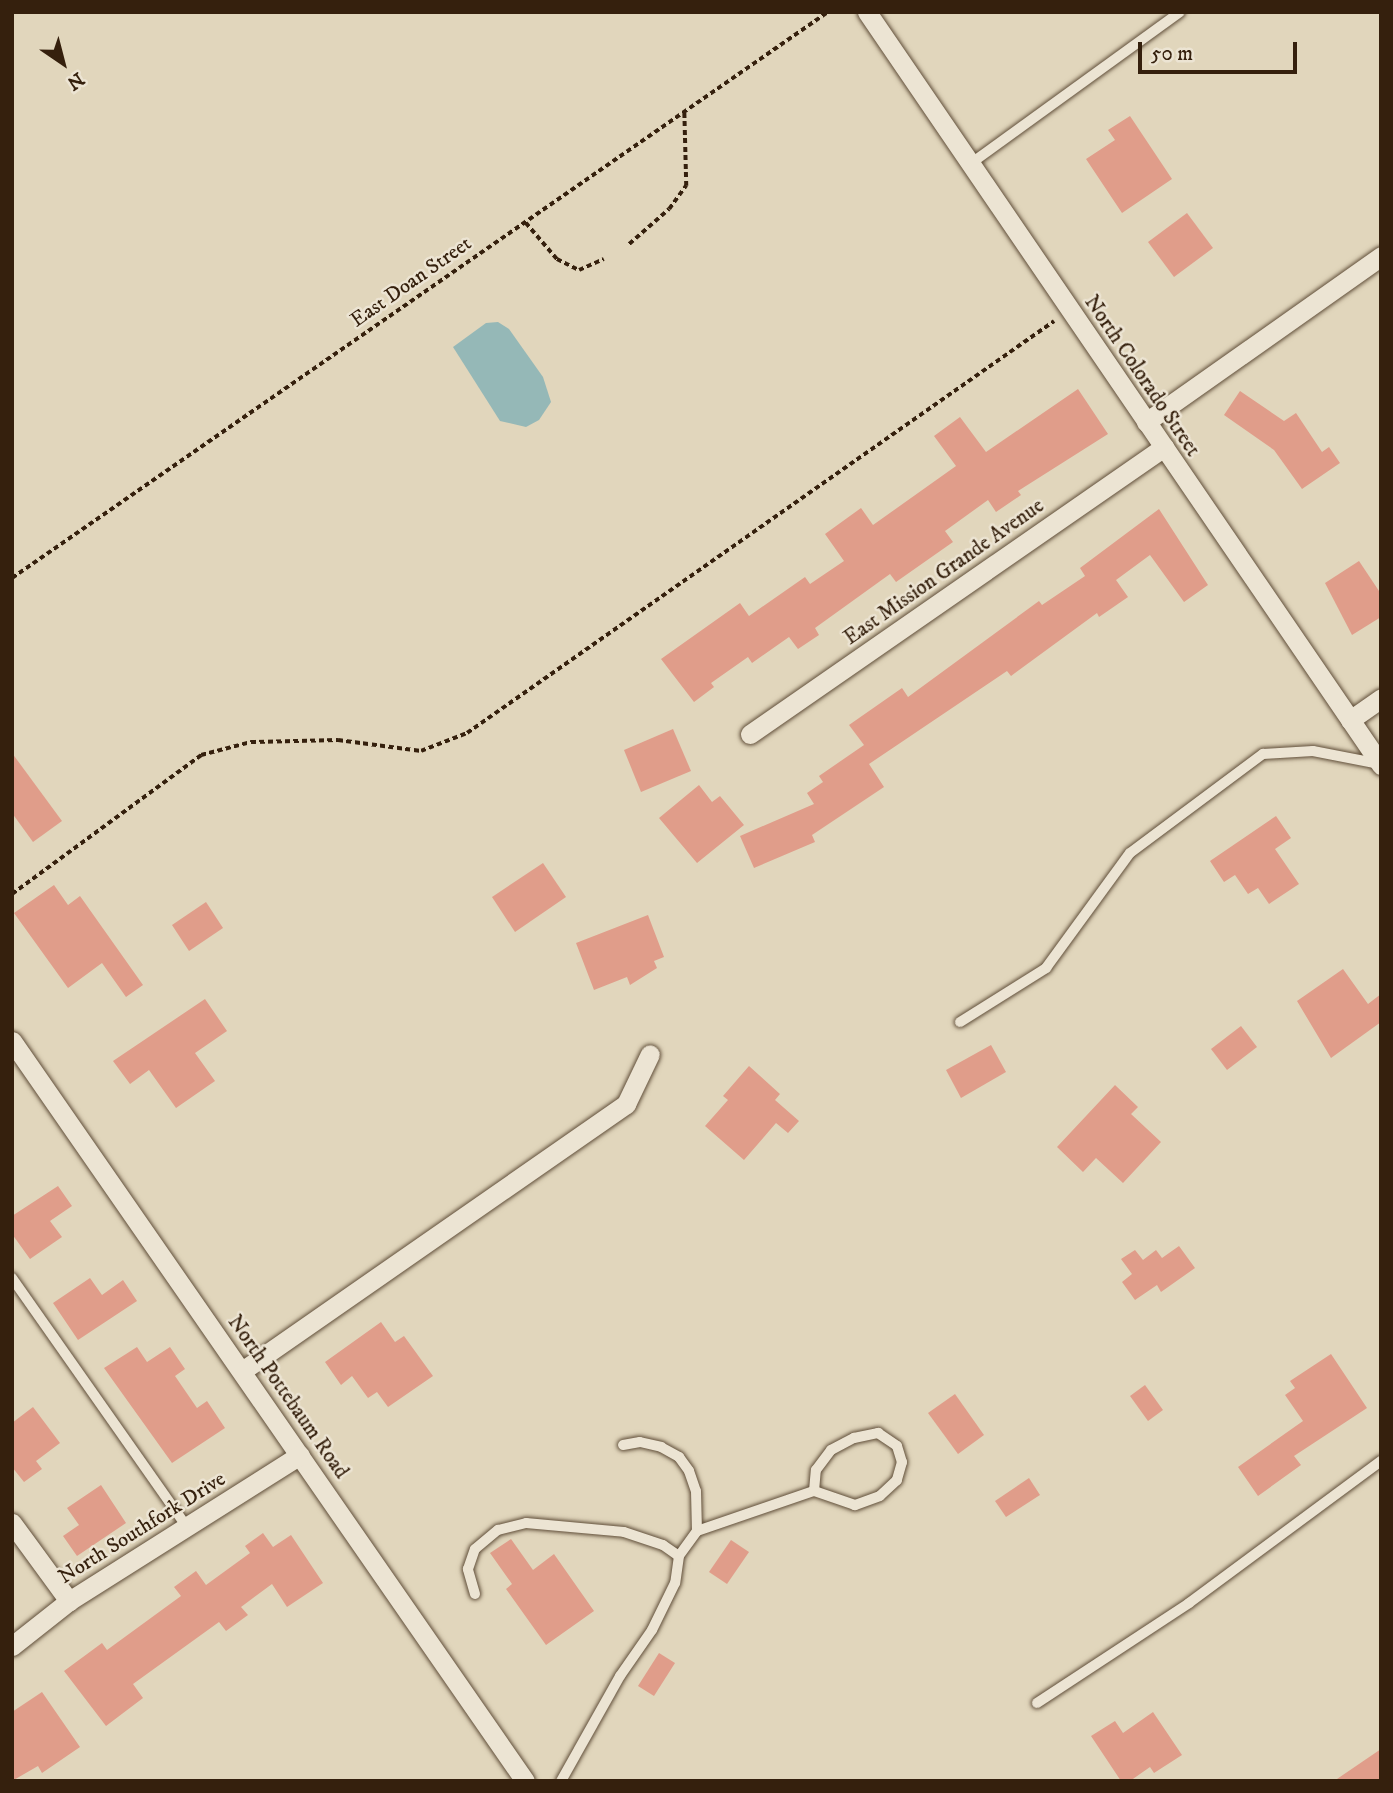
<!DOCTYPE html>
<style>
body{margin:0}
#map{position:relative;width:1393px;height:1793px;overflow:hidden;background:#e1d6bc;font-family:"IM FELL DW Pica",serif}
div>[style]{position:absolute}
.water>*{inset:0;background:#95b8b7}
.building>*{inset:0;background:#e09d8a}
.path>*{height:3.5px;margin-top:-1.75px;transform-origin:0;background:repeating-linear-gradient(90deg,#35200d 0 5px,transparent 0 8.5px)}
.roads{filter:drop-shadow(0 0 2px #604e39) drop-shadow(0 0 2px #604e39)}
.lane>*{height:10px;margin:-5px;padding:0 5px;transform-origin:5px;border-radius:5px;background:#ece4d3}
.street>*{height:19px;margin:-9.5px;padding:0 9.5px;transform-origin:9.5px;border-radius:9.5px;background:#ece4d3}
span{translate:-50% -50%;white-space:nowrap;text-align:center;line-height:1.15;-webkit-text-stroke:5px #ece4d3;paint-order:stroke}
.street-label{font-size:21px;color:#35200d}
.frame{position:absolute;inset:0;border:14px solid #35200d;pointer-events:none}
.north{position:absolute;left:28px;top:28px;width:70px;height:70px;-webkit-text-stroke:5px #ece4d3;paint-order:stroke;rotate:145deg;font-size:19px;font-weight:700;line-height:28px;text-align:center;color:#35200d}
.north::after{content:'';display:block;margin:auto;width:24px;height:32px;background:#35200d;clip-path:polygon(50% 0,100% 100%,50% 72%,0 100%)}
.scale{position:absolute;left:1138px;top:42px;width:159px;height:32px;box-sizing:border-box;border:4px solid #35200d;border-top:0;padding-left:9px;font-size:21px;line-height:24px;white-space:nowrap;color:#35200d;-webkit-text-stroke:5px #ece4d3;paint-order:stroke}
</style>
<div id="map">
<div class="water">
<div style="clip-path:polygon(498px 322px,509px 329px,543px 377px,551px 402px,539px 420px,526px 427px,500px 421px,453px 347px,486px 323px)"></div>
</div>
<div class="building">
<div style="clip-path:polygon(1130px 116px,1172px 179px,1122px 213px,1086px 159px,1115px 140px,1108px 130px)"></div>
<div style="clip-path:polygon(1187px 213px,1213px 248px,1174px 277px,1148px 242px)"></div>
<div style="clip-path:polygon(1078px 389px,1108px 434px,1018px 491px,1021px 495px,996px 512px,988px 500px,945px 531px,953px 542px,896px 582px,890px 574px,815px 628px,819px 635px,798px 649px,789px 637px,752px 663px,748px 657px,711px 683px,714px 687px,694px 702px,661px 659px,740px 603px,749px 616px,805px 577px,810px 584px,844px 561px,825px 534px,861px 508px,873px 525px,956px 466px,934px 436px,960px 417px,986px 452px)"></div>
<div style="clip-path:polygon(1240px 391px,1284px 421px,1296px 413px,1322px 452px,1329px 447px,1340px 463px,1302px 489px,1274px 450px,1224px 415px)"></div>
<div style="clip-path:polygon(1159px 509px,1208px 585px,1184px 602px,1150px 555px,1116px 580px,1128px 597px,1099px 617px,1097px 613px,1011px 676px,1007px 671px,869px 764px,884px 787px,812px 835px,815px 842px,754px 868px,740px 836px,814px 804px,807px 793px,823px 782px,819px 776px,864px 745px,849px 725px,902px 688px,908px 697px,1039px 601px,1042px 605px,1085px 576px,1080px 568px)"></div>
<div style="clip-path:polygon(1359px 561px,1381px 594px,1381px 617px,1352px 635px,1325px 583px)"></div>
<div style="clip-path:polygon(673px 729px,691px 771px,641px 792px,624px 750px)"></div>
<div style="clip-path:polygon(12px 753px,62px 821px,33px 842px,12px 813px)"></div>
<div style="clip-path:polygon(699px 785px,712px 802px,720px 796px,744px 825px,697px 863px,659px 818px)"></div>
<div style="clip-path:polygon(1276px 816px,1291px 838px,1275px 849px,1299px 884px,1269px 904px,1258px 888px,1248px 894px,1235px 875px,1224px 882px,1210px 861px)"></div>
<div style="clip-path:polygon(543px 863px,566px 897px,515px 932px,492px 897px)"></div>
<div style="clip-path:polygon(54px 885px,68px 905px,80px 896px,143px 985px,126px 997px,102px 963px,68px 988px,14px 913px)"></div>
<div style="clip-path:polygon(206px 902px,223px 928px,189px 951px,172px 925px)"></div>
<div style="clip-path:polygon(648px 915px,664px 957px,654px 961px,657px 968px,630px 985px,627px 977px,594px 990px,576px 943px)"></div>
<div style="clip-path:polygon(1343px 969px,1368px 1004px,1381px 994px,1381px 1022px,1331px 1058px,1297px 1001px)"></div>
<div style="clip-path:polygon(205px 999px,227px 1031px,195px 1053px,215px 1081px,176px 1108px,149px 1070px,130px 1084px,113px 1061px)"></div>
<div style="clip-path:polygon(1241px 1026px,1257px 1047px,1227px 1070px,1211px 1049px)"></div>
<div style="clip-path:polygon(991px 1045px,1006px 1072px,961px 1098px,946px 1070px)"></div>
<div style="clip-path:polygon(749px 1066px,780px 1094px,775px 1100px,799px 1121px,788px 1133px,776px 1123px,744px 1160px,705px 1126px,728px 1100px,723px 1096px)"></div>
<div style="clip-path:polygon(1115px 1085px,1138px 1107px,1131px 1114px,1161px 1142px,1123px 1183px,1096px 1158px,1083px 1172px,1057px 1147px)"></div>
<div style="clip-path:polygon(58px 1186px,72px 1206px,50px 1221px,62px 1237px,30px 1259px,12px 1234px,12px 1216px)"></div>
<div style="clip-path:polygon(1179px 1246px,1195px 1268px,1161px 1292px,1157px 1285px,1135px 1300px,1122px 1282px,1132px 1274px,1121px 1259px,1135px 1250px,1143px 1260px,1156px 1250px,1162px 1258px)"></div>
<div style="clip-path:polygon(90px 1278px,102px 1295px,123px 1280px,137px 1301px,78px 1340px,53px 1303px)"></div>
<div style="clip-path:polygon(381px 1322px,395px 1342px,404px 1336px,433px 1376px,388px 1407px,377px 1392px,368px 1398px,352px 1376px,341px 1385px,325px 1362px)"></div>
<div style="clip-path:polygon(137px 1347px,147px 1362px,170px 1347px,185px 1369px,175px 1376px,197px 1408px,207px 1401px,225px 1428px,172px 1463px,104px 1368px)"></div>
<div style="clip-path:polygon(1331px 1354px,1367px 1408px,1294px 1456px,1301px 1465px,1258px 1496px,1238px 1467px,1303px 1421px,1285px 1395px,1295px 1388px,1290px 1381px)"></div>
<div style="clip-path:polygon(1145px 1385px,1163px 1410px,1148px 1421px,1130px 1396px)"></div>
<div style="clip-path:polygon(955px 1394px,984px 1435px,958px 1454px,928px 1413px)"></div>
<div style="clip-path:polygon(33px 1407px,60px 1443px,36px 1461px,42px 1469px,24px 1482px,12px 1467px,12px 1423px)"></div>
<div style="clip-path:polygon(1029px 1478px,1040px 1495px,1006px 1517px,995px 1501px)"></div>
<div style="clip-path:polygon(101px 1485px,126px 1523px,77px 1556px,63px 1536px,79px 1525px,67px 1508px)"></div>
<div style="clip-path:polygon(263px 1533px,273px 1547px,291px 1535px,323px 1583px,287px 1607px,272px 1584px,241px 1607px,248px 1615px,226px 1631px,219px 1622px,133px 1684px,143px 1698px,106px 1726px,64px 1671px,102px 1643px,107px 1650px,181px 1596px,174px 1587px,196px 1571px,206px 1585px,250px 1553px,245px 1546px)"></div>
<div style="clip-path:polygon(511px 1539px,533px 1570px,554px 1554px,594px 1611px,546px 1645px,506px 1589px,512px 1584px,490px 1553px)"></div>
<div style="clip-path:polygon(731px 1540px,749px 1552px,727px 1584px,709px 1572px)"></div>
<div style="clip-path:polygon(659px 1653px,675px 1663px,654px 1696px,638px 1686px)"></div>
<div style="clip-path:polygon(42px 1692px,80px 1747px,42px 1773px,38px 1766px,12px 1781px,12px 1712px)"></div>
<div style="clip-path:polygon(1153px 1712px,1182px 1755px,1154px 1773px,1150px 1767px,1130px 1781px,1121px 1781px,1091px 1736px,1115px 1721px,1123px 1733px)"></div>
<div style="clip-path:polygon(1381px 1749px,1381px 1781px,1334px 1781px)"></div>
</div>
<div class="path">
<div style="left:526px;top:223px;width:48px;rotate:49.3deg"></div>
<div style="left:557px;top:259px;width:25px;rotate:27deg"></div>
<div style="left:579px;top:270px;width:27px;rotate:-24deg"></div>
<div style="left:629px;top:244px;width:53px;rotate:-41.2deg"></div>
<div style="left:669px;top:209px;width:29px;rotate:-54deg"></div>
<div style="left:686px;top:186px;width:74px;rotate:-91.5deg"></div>
<div style="left:12px;top:578px;width:993px;rotate:-34.75deg"></div>
<div style="left:12px;top:894px;width:235px;rotate:-36.3deg"></div>
<div style="left:201px;top:755px;width:52px;rotate:-14.6deg"></div>
<div style="left:251px;top:742px;width:87px;rotate:-1.3deg"></div>
<div style="left:338px;top:740px;width:84px;rotate:7.5deg"></div>
<div style="left:421px;top:751px;width:49px;rotate:-21.4deg"></div>
<div style="left:467px;top:733px;width:717px;rotate:-35.06deg"></div>
</div>
<div class="roads">
<div class="lane">
<div style="left:970px;top:164px;width:259px;rotate:-35.9deg"></div>
<div style="left:960px;top:1022px;width:102px;rotate:-32.1deg"></div>
<div style="left:1046px;top:968px;width:142px;rotate:-53.9deg"></div>
<div style="left:1130px;top:853px;width:166px;rotate:-36.7deg"></div>
<div style="left:1263px;top:754px;width:50px;rotate:-3.4deg"></div>
<div style="left:1313px;top:751px;width:68px;rotate:11deg"></div>
<div style="left:12px;top:1278px;width:304px;rotate:54.9deg"></div>
<div style="left:623px;top:1445px;width:17px;rotate:-10deg"></div>
<div style="left:640px;top:1442px;width:22px;rotate:13deg"></div>
<div style="left:661px;top:1447px;width:21px;rotate:29deg"></div>
<div style="left:679px;top:1457px;width:17px;rotate:54deg"></div>
<div style="left:689px;top:1471px;width:21px;rotate:71deg"></div>
<div style="left:696px;top:1491px;width:40px;rotate:88.6deg"></div>
<div style="left:697px;top:1531px;width:31px;rotate:126deg"></div>
<div style="left:697px;top:1531px;width:124px;rotate:-18.9deg"></div>
<div style="left:814px;top:1491px;width:21px;rotate:-85deg"></div>
<div style="left:816px;top:1470px;width:25px;rotate:-53deg"></div>
<div style="left:831px;top:1450px;width:26px;rotate:-28deg"></div>
<div style="left:854px;top:1438px;width:25px;rotate:-12deg"></div>
<div style="left:878px;top:1433px;width:23px;rotate:34deg"></div>
<div style="left:897px;top:1446px;width:17px;rotate:73deg"></div>
<div style="left:902px;top:1462px;width:19px;rotate:106deg"></div>
<div style="left:897px;top:1480px;width:23px;rotate:137deg"></div>
<div style="left:880px;top:1496px;width:27px;rotate:160deg"></div>
<div style="left:855px;top:1505px;width:43px;rotate:-161.1deg"></div>
<div style="left:475px;top:1594px;width:26px;rotate:-106deg"></div>
<div style="left:468px;top:1569px;width:21px;rotate:-71deg"></div>
<div style="left:475px;top:1549px;width:30px;rotate:-40deg"></div>
<div style="left:498px;top:1530px;width:29px;rotate:-14deg"></div>
<div style="left:526px;top:1523px;width:98px;rotate:5.2deg"></div>
<div style="left:624px;top:1532px;width:41px;rotate:18.4deg"></div>
<div style="left:663px;top:1545px;width:19px;rotate:35deg"></div>
<div style="left:679px;top:1556px;width:27px;rotate:98deg"></div>
<div style="left:675px;top:1583px;width:52px;rotate:116.1deg"></div>
<div style="left:652px;top:1630px;width:56px;rotate:124.8deg"></div>
<div style="left:620px;top:1676px;width:120px;rotate:119.3deg"></div>
<div style="left:1037px;top:1703px;width:182px;rotate:-33.3deg"></div>
<div style="left:1189px;top:1603px;width:239px;rotate:-36.5deg"></div>
</div>
<div class="street">
<div style="left:867px;top:12px;width:912px;rotate:55.68deg"></div>
<div style="left:1146px;top:422px;width:288px;rotate:-35.2deg"></div>
<div style="left:1350px;top:720px;width:38px;rotate:-35deg"></div>
<div style="left:750px;top:734px;width:504px;rotate:-34.73deg"></div>
<div style="left:12px;top:1041px;width:900px;rotate:55.27deg"></div>
<div style="left:242px;top:1371px;width:468px;rotate:-34.8deg"></div>
<div style="left:626px;top:1104px;width:55px;rotate:-64.4deg"></div>
<div style="left:12px;top:1523px;width:97px;rotate:53.8deg"></div>
<div style="left:12px;top:1646px;width:73px;rotate:-38.3deg"></div>
<div style="left:69px;top:1601px;width:273px;rotate:-32.3deg"></div>
</div>
</div>
<div class="street-label">
<span style="left:411px;top:282px;rotate:-35deg">East Doan Street</span>
<span style="left:1142px;top:376px;rotate:56deg">North Colorado Street</span>
<span style="left:944px;top:572px;rotate:-35deg">East Mission Grande Avenue</span>
<span style="left:288px;top:1397px;rotate:55deg">North Pottebaum Road</span>
<span style="left:142px;top:1528px;rotate:-32deg">North Southfork Drive</span>
</div>
<div class="frame"></div>
<div class="north">N</div>
<div class="scale">50 m</div>
</div>
